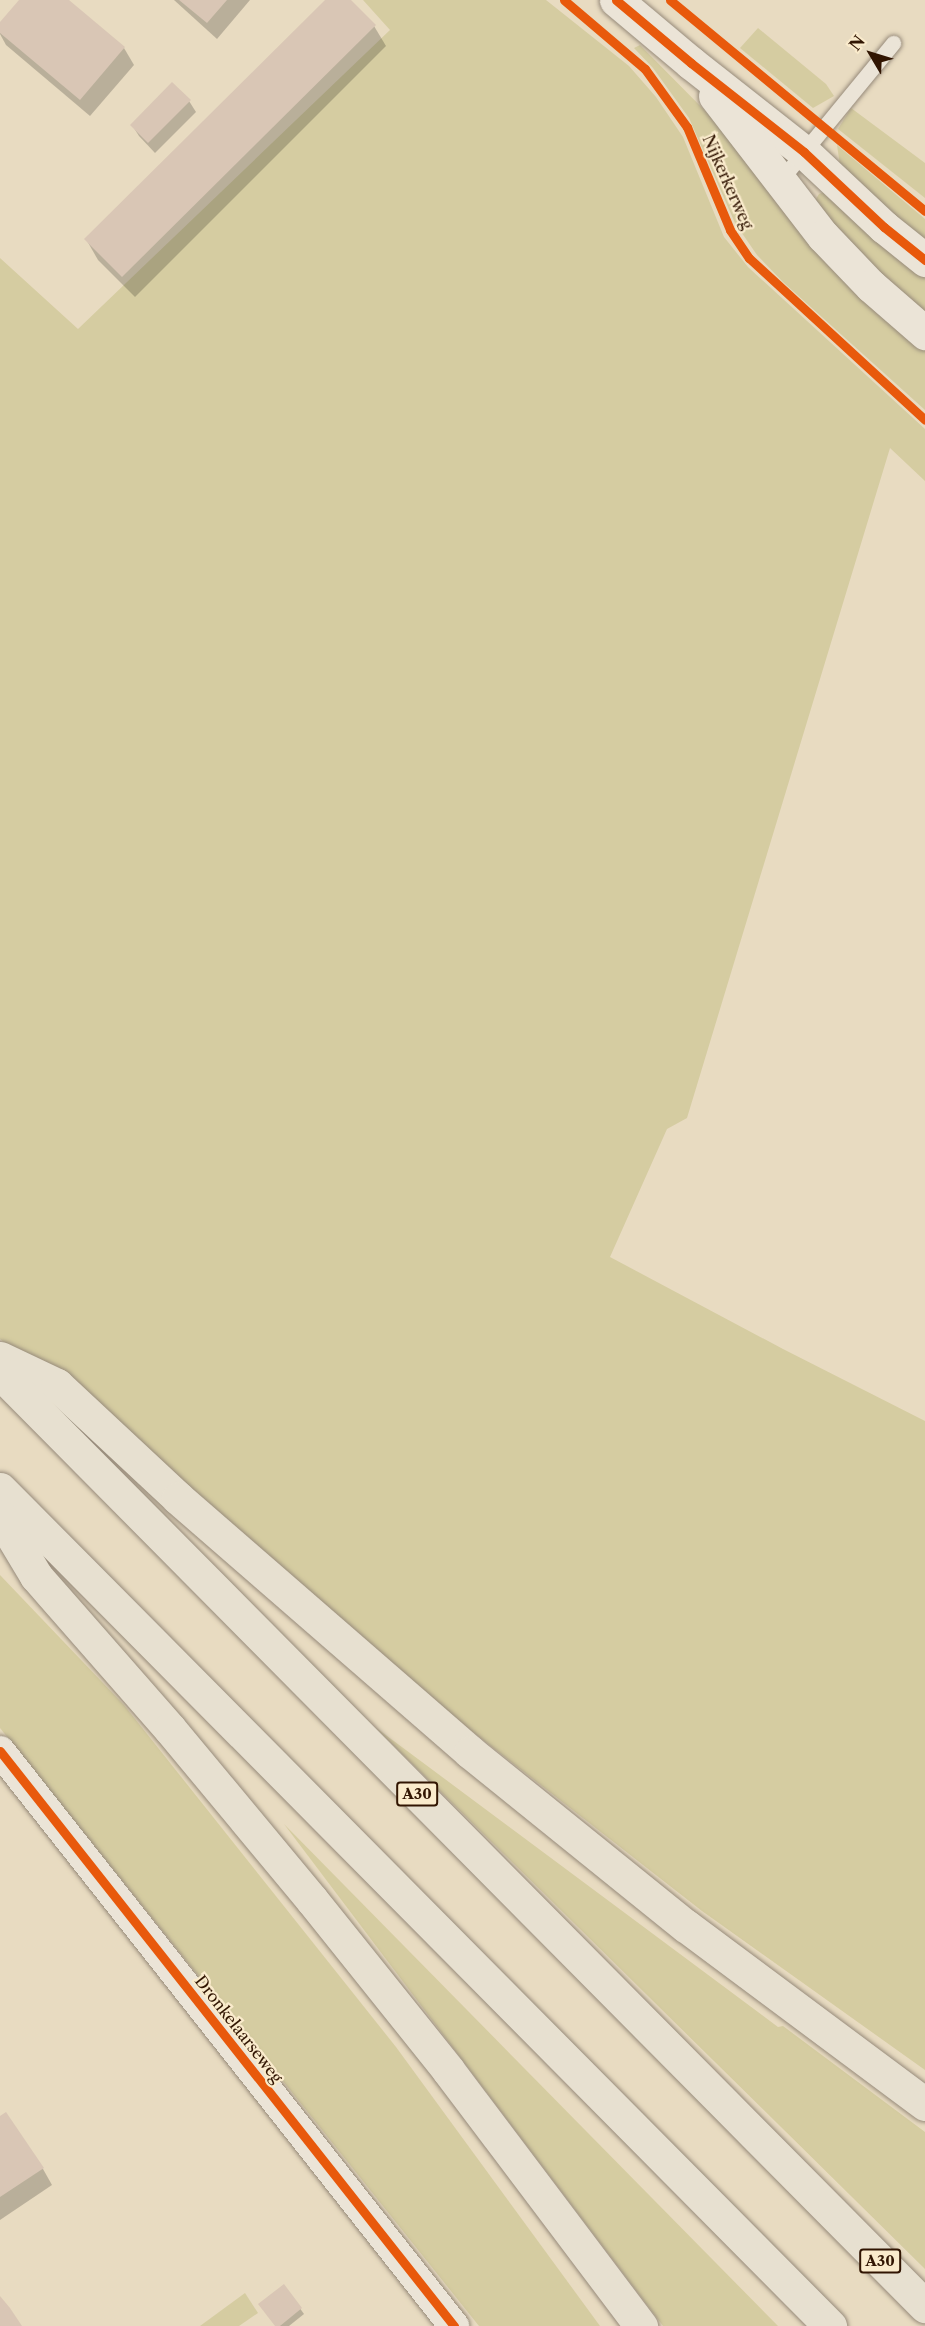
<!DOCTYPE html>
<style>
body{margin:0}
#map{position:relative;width:925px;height:2326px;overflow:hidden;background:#e8dbc1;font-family:"Libre Caslon Text",serif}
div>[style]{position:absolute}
.green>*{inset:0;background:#d5cca1}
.shadow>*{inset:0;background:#0003}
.building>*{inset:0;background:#d9c6b5}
.roads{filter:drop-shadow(0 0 2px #968a7a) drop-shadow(0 0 2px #968a7a)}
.lane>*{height:15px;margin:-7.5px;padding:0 7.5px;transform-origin:7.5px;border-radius:7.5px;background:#ebe4d7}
.street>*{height:30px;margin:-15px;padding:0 15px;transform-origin:15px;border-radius:15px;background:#ebe4d7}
.secondary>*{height:33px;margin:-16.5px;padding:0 16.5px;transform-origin:16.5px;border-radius:16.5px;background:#ebe4d7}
.highway>*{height:33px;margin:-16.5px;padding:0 16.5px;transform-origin:16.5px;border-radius:16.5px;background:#e7e0d0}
.cycleway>*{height:9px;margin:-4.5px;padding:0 4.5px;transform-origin:4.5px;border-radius:4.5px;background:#e8590c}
span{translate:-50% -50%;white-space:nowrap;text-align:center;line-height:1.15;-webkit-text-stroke:4.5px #faebcc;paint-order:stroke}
.shield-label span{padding:2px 4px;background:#faebcc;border:2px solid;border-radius:4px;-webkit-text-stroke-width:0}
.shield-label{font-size:15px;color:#311502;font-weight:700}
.street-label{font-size:16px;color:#311502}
.north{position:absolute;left:841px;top:24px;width:60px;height:60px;-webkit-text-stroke:4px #faebcc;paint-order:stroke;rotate:308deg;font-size:16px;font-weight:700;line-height:24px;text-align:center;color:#311502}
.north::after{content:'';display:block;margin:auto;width:21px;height:27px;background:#311502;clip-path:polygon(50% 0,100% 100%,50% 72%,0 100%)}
</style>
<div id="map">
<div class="green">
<div style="clip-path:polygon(363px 0,546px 0,629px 66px,656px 97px,683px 137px,724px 237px,748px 267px,925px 429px,925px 481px,890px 448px,687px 1118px,667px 1129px,610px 1257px,783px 1349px,925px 1421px,925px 2070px,702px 1911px,314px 1608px,0 1339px,0 258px,78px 329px,390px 30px)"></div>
<div style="clip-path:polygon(758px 28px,826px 84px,834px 96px,813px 108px,740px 48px)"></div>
<div style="clip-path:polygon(640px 45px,721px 127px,886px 315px,925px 350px,925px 410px,783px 282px,757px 255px,735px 223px,689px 118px,653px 68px,634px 48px)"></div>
<div style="clip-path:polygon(851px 108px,925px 163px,925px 198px,838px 129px)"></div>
<div style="clip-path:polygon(837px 145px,925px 219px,925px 249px,841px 172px)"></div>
<div style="clip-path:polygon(824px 192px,925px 273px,925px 319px,813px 204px,819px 194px)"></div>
<div style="clip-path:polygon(0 1575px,124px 1705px,396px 2047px,600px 2326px,479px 2326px,0 1728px)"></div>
<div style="clip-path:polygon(375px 1727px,778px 2027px,783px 2026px,925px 2132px,925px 2269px)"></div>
<div style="clip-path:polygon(284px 1824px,778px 2326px,663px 2326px)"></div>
<div style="clip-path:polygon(245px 2293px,258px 2313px,239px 2326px,200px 2326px)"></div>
</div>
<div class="shadow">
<div style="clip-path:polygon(21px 0,67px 0,124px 48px,134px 65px,90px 116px,6px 45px,0 34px,0 25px)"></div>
<div style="clip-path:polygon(174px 0,250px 0,217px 39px)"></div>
<div style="clip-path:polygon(328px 0,349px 0,374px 26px,386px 46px,135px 297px,98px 260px,86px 239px)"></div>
<div style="clip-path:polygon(189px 101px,196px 112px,155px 153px,139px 136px,132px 125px)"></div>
<div style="clip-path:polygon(0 2118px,43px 2169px,52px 2185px,0 2220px)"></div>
<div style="clip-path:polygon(284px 2286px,304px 2314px,289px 2326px,276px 2326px)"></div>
</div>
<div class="building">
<div style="clip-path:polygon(19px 0,69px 0,125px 47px,80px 100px,0 33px,0 22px)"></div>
<div style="clip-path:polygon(179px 0,227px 0,207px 23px)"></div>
<div style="clip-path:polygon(325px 0,351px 0,376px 25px,122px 277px,84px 239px)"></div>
<div style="clip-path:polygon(172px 82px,191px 100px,148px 143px,130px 125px)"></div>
<div style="clip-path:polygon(6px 2112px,44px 2168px,0 2197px,0 2116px)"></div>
<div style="clip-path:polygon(284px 2284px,302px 2308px,280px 2326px,275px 2326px,258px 2304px)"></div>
<div style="clip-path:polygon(0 2296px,10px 2308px,22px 2326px,0 2326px)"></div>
</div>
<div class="roads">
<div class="lane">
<div style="left:779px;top:182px;width:180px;rotate:-50.6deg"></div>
</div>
<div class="street">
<div style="left:0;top:1751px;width:733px;rotate:51.71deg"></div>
</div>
<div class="secondary">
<div style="left:616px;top:0;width:98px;rotate:40deg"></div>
<div style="left:691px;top:63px;width:144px;rotate:38.2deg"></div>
<div style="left:804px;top:152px;width:110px;rotate:43.2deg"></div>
<div style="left:884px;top:227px;width:53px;rotate:38.8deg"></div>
<div style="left:715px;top:96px;width:177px;rotate:52.4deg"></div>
<div style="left:823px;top:236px;width:69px;rotate:46.2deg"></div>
<div style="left:871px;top:286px;width:72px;rotate:41deg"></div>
</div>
<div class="highway">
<div style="left:0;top:1358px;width:63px;rotate:25.3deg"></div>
<div style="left:57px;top:1385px;width:166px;rotate:43deg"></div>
<div style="left:178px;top:1498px;width:387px;rotate:41deg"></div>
<div style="left:470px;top:1752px;width:277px;rotate:38.9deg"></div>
<div style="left:686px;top:1926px;width:298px;rotate:36.7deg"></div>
<div style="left:0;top:1373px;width:1314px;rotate:45.25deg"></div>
<div style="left:0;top:1489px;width:1179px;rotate:45.24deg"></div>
<div style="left:0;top:1516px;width:70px;rotate:59deg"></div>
<div style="left:36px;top:1576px;width:203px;rotate:48.8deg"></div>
<div style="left:170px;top:1729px;width:222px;rotate:50.3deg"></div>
<div style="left:312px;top:1900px;width:218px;rotate:51.3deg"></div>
<div style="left:448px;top:2070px;width:321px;rotate:53deg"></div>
</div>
</div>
<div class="cycleway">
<div style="left:564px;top:0;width:106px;rotate:40.4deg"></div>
<div style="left:645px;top:69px;width:72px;rotate:54.1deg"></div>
<div style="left:687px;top:127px;width:112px;rotate:67.3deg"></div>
<div style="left:730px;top:230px;width:34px;rotate:56deg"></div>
<div style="left:749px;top:258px;width:239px;rotate:42.6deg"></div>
<div style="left:616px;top:0;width:98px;rotate:40deg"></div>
<div style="left:691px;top:63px;width:144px;rotate:38.2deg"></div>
<div style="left:804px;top:152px;width:110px;rotate:43.2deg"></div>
<div style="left:884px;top:227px;width:53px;rotate:38.8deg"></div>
<div style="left:670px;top:0;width:331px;rotate:39.6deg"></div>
<div style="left:0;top:1751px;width:733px;rotate:51.71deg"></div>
</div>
<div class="shield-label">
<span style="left:417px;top:1794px">A30</span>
<span style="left:880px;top:2261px">A30</span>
</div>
<div class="street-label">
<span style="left:728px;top:182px;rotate:66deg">Nijkerkerweg</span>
<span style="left:239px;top:2029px;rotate:52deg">Dronkelaarseweg</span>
</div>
<div class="north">N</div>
</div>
